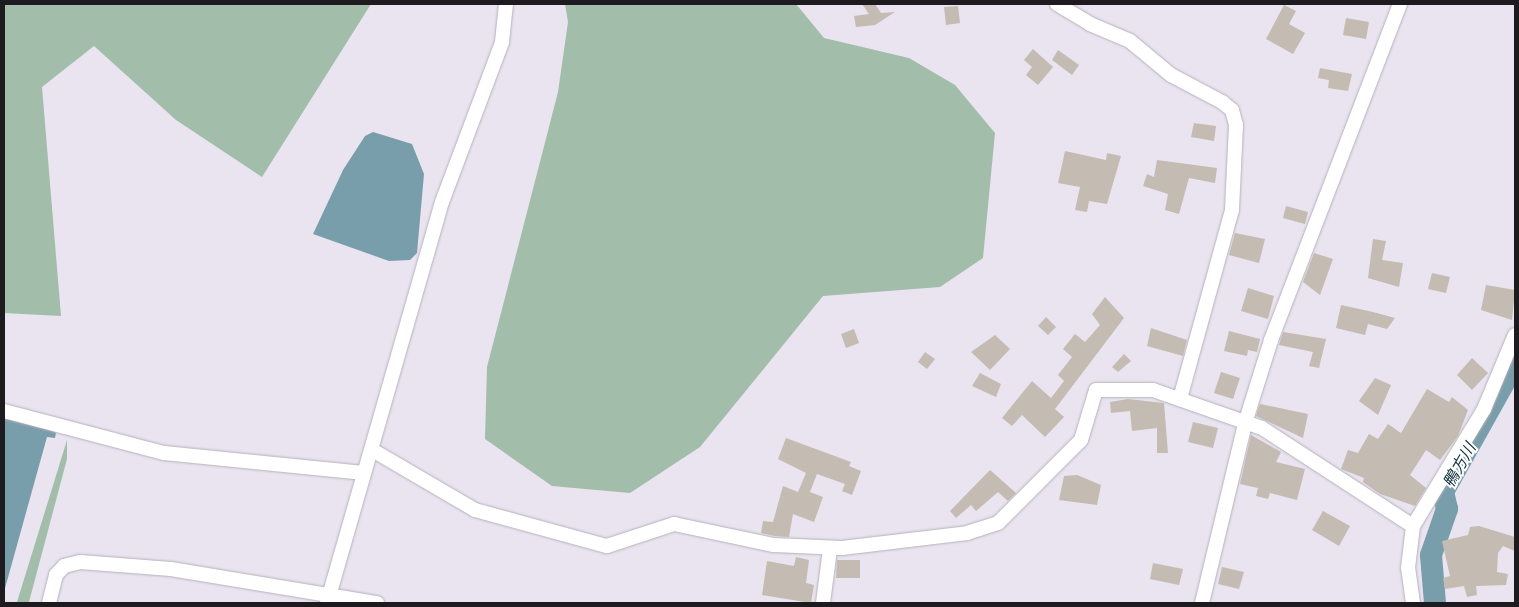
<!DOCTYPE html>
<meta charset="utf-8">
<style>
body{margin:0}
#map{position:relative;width:1519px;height:607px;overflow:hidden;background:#e9e4ef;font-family:"Playfair Display","Noto Sans JP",serif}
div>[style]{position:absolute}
.green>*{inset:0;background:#a3bdab}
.water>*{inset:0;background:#799eab}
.river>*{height:22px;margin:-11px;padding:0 11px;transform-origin:11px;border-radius:11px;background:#799eab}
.building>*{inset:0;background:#c4bbb2}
.roads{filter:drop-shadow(0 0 1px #b5b1bb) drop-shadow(0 0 1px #b5b1bb)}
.minor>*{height:14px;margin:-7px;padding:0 7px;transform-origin:7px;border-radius:7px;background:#fff}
span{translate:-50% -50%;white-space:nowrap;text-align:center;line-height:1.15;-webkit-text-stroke:4px #fff;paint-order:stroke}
.water-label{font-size:16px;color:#0d313c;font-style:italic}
.frame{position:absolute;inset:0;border:5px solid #1d1b1f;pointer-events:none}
</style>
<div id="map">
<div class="green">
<div style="clip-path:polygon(4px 4px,371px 4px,262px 177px,176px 120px,94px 46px,42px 87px,61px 316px,4px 313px)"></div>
<div style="clip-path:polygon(565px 4px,796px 4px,824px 38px,909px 58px,955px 85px,995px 133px,983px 258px,940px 287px,823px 296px,700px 447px,630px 493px,552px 486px,485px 439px,487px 367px,558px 92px,568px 22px)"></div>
<div style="clip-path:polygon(67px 440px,67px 459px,29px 602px,17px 602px)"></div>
</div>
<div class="water">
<div style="clip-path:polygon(373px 132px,412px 144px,424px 174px,417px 253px,410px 260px,389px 261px,313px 234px,343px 170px,365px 136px)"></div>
<div style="clip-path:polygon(4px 416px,42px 424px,56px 433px,55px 438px,47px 437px,4px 592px)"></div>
</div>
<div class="river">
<div style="left:1435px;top:603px;width:48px;rotate:-94.8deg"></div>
<div style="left:1431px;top:555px;width:49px;rotate:-70.8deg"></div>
<div style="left:1447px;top:509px;width:17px;rotate:-103deg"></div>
<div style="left:1443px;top:492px;width:148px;rotate:-60.8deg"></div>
</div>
<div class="building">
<div style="clip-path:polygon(862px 4px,875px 4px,881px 13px,895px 12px,875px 25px,856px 27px,854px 16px,869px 14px)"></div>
<div style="clip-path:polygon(1284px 5px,1296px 11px,1289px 24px,1305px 33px,1293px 54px,1266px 39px)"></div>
<div style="clip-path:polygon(958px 6px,960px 23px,946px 25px,944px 7px)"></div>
<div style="clip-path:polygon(1346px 18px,1369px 22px,1366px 39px,1343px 35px)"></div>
<div style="clip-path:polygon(1033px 49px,1053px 67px,1038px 85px,1026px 75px,1032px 67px,1024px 60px)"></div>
<div style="clip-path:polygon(1058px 50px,1079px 65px,1072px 75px,1052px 60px)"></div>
<div style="clip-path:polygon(1320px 68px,1352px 74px,1348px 91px,1328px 88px,1329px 80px,1318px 78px)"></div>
<div style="clip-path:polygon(1194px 123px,1216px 126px,1214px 141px,1191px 137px)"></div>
<div style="clip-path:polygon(1065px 151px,1106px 160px,1107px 153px,1121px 156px,1107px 204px,1089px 201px,1087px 212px,1075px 210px,1080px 187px,1058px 183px)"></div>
<div style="clip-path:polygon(1157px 160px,1217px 168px,1215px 183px,1189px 178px,1179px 214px,1165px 210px,1168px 194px,1143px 186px,1147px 174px,1154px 177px)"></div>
<div style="clip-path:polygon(1286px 206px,1308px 212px,1305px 224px,1283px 218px)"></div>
<div style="clip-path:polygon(1235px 233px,1265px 239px,1259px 263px,1229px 255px)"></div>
<div style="clip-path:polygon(1373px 239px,1386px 241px,1382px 260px,1403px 263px,1399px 287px,1368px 278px)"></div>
<div style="clip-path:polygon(1314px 253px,1333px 259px,1320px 295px,1303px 282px)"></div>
<div style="clip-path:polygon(1432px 273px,1450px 277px,1446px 293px,1428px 289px)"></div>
<div style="clip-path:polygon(1486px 285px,1515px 290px,1512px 320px,1481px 310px)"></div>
<div style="clip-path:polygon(1248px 288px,1274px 296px,1268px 319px,1241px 311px)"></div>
<div style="clip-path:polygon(1105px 297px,1124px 318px,1055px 409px,1064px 417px,1045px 437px,1022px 415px,1012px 426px,1002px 418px,1032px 381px,1051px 398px,1064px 381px,1058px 375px,1072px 357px,1063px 349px,1075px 334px,1085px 342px,1100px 325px,1092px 314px)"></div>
<div style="clip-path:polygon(1341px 305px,1373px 312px,1395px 318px,1387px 329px,1368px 324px,1365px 335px,1336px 328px)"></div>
<div style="clip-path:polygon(1046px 317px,1056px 327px,1048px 335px,1038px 326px)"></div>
<div style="clip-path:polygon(1151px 328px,1187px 340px,1183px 356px,1147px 346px)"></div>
<div style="clip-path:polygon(854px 329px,859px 343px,846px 348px,841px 334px)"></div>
<div style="clip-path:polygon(1229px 331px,1260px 339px,1257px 352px,1248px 350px,1247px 356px,1224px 351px)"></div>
<div style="clip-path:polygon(1283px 332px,1326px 339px,1319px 368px,1309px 366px,1313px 352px,1279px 345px)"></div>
<div style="clip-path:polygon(995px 335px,1010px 349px,990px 370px,971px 352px)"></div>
<div style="clip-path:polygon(925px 352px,935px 359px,927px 369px,918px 362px)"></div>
<div style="clip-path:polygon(1124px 354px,1131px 361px,1118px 372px,1112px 367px)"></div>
<div style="clip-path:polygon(1472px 358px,1488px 373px,1472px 390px,1457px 375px)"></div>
<div style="clip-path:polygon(1221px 372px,1240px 378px,1233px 399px,1214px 393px)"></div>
<div style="clip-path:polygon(980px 373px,1001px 384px,996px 397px,972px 386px)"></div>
<div style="clip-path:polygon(1375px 378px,1391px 385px,1378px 415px,1359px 401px)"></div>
<div style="clip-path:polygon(1427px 389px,1449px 402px,1452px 397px,1468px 410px,1458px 436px,1440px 460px,1426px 450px,1410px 475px,1426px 488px,1415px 506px,1380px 494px,1363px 482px,1364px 478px,1341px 469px,1348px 450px,1358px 453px,1369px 434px,1378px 439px,1388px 424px,1401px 433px)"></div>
<div style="clip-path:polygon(1128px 399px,1164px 403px,1168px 453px,1157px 453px,1157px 428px,1132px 431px,1130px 411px,1111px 413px,1110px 402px)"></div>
<div style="clip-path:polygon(1260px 404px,1308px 414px,1303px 438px,1256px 416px)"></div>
<div style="clip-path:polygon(1193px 422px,1218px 428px,1213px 448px,1188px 442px)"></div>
<div style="clip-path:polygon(1251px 435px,1281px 452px,1276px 462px,1305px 469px,1297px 500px,1270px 493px,1268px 499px,1256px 496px,1258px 488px,1240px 484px)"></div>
<div style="clip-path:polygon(786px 438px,851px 462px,849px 466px,861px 471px,852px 495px,842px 491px,845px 484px,817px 474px,810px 492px,823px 497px,814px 522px,793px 514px,789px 537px,775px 536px,761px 533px,763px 521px,773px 522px,783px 486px,798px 492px,806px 473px,778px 459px)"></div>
<div style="clip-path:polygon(990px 470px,1016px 493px,1008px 501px,998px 492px,976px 511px,971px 505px,956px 518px,950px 511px)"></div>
<div style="clip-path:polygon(1077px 475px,1101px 485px,1097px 505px,1059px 500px,1064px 476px)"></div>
<div style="clip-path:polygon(1323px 511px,1350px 526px,1339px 546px,1312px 530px)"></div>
<div style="clip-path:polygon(1479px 526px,1515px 537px,1515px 551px,1503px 546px,1498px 553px,1497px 572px,1508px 574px,1506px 585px,1476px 586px,1477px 595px,1467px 597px,1464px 586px,1445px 589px,1443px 578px,1450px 576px,1442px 541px,1468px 535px,1470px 527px)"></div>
<div style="clip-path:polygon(796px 557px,809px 560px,806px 583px,814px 585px,811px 603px,762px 595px,767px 561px,794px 566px)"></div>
<div style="clip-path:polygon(837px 560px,860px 560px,860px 578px,836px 578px)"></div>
<div style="clip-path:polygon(1153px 563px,1183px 569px,1179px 585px,1150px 579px)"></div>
<div style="clip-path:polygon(1222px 567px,1244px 572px,1239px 589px,1218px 584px)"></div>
</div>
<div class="roads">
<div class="minor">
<div style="left:1057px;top:4px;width:39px;rotate:31deg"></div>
<div style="left:1090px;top:24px;width:43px;rotate:23deg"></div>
<div style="left:1130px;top:41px;width:53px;rotate:39.7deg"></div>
<div style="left:1171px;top:75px;width:58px;rotate:27.9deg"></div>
<div style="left:1222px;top:102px;width:13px;rotate:39deg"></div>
<div style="left:1232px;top:110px;width:16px;rotate:75deg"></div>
<div style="left:1236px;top:125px;width:85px;rotate:92.7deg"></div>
<div style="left:1232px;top:210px;width:196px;rotate:105.4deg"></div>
<div style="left:4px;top:411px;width:165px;rotate:14.7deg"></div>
<div style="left:164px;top:453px;width:201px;rotate:5.7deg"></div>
<div style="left:374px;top:451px;width:117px;rotate:30.3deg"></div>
<div style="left:475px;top:510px;width:137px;rotate:15.3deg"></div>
<div style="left:607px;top:546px;width:71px;rotate:-18.2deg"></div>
<div style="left:674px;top:524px;width:102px;rotate:11.9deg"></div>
<div style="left:774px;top:545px;width:68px;rotate:2.5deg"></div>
<div style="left:842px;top:548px;width:126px;rotate:-6.8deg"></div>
<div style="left:967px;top:533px;width:33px;rotate:-18deg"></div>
<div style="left:998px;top:523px;width:117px;rotate:-45deg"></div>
<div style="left:1081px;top:440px;width:52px;rotate:-73.3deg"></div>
<div style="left:1096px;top:390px;width:57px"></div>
<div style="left:1153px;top:390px;width:115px;rotate:19.2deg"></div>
<div style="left:1262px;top:428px;width:180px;rotate:33deg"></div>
<div style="left:49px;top:603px;width:29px;rotate:-76deg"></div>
<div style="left:56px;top:575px;width:12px;rotate:-48deg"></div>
<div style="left:64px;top:566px;width:16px;rotate:-14deg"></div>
<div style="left:80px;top:562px;width:91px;rotate:4.4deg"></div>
<div style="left:171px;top:569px;width:209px;rotate:9.4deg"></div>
<div style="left:327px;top:603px;width:417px;rotate:-74deg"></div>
<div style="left:442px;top:202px;width:171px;rotate:-69.4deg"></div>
<div style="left:502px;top:42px;width:38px;rotate:-84deg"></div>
<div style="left:823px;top:603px;width:54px;rotate:-82.6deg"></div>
<div style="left:1202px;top:603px;width:188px;rotate:-76.5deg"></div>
<div style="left:1246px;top:420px;width:84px;rotate:-72.6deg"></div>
<div style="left:1271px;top:340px;width:360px;rotate:-69deg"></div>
<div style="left:1413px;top:603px;width:35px;rotate:-98deg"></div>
<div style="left:1408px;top:568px;width:42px;rotate:-83.2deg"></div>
<div style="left:1413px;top:526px;width:137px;rotate:-58.7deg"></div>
<div style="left:1484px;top:409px;width:80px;rotate:-67.3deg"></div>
</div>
</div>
<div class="water-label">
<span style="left:1459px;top:465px;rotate:-60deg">鴨方川</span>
</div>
<div class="frame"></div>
</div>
